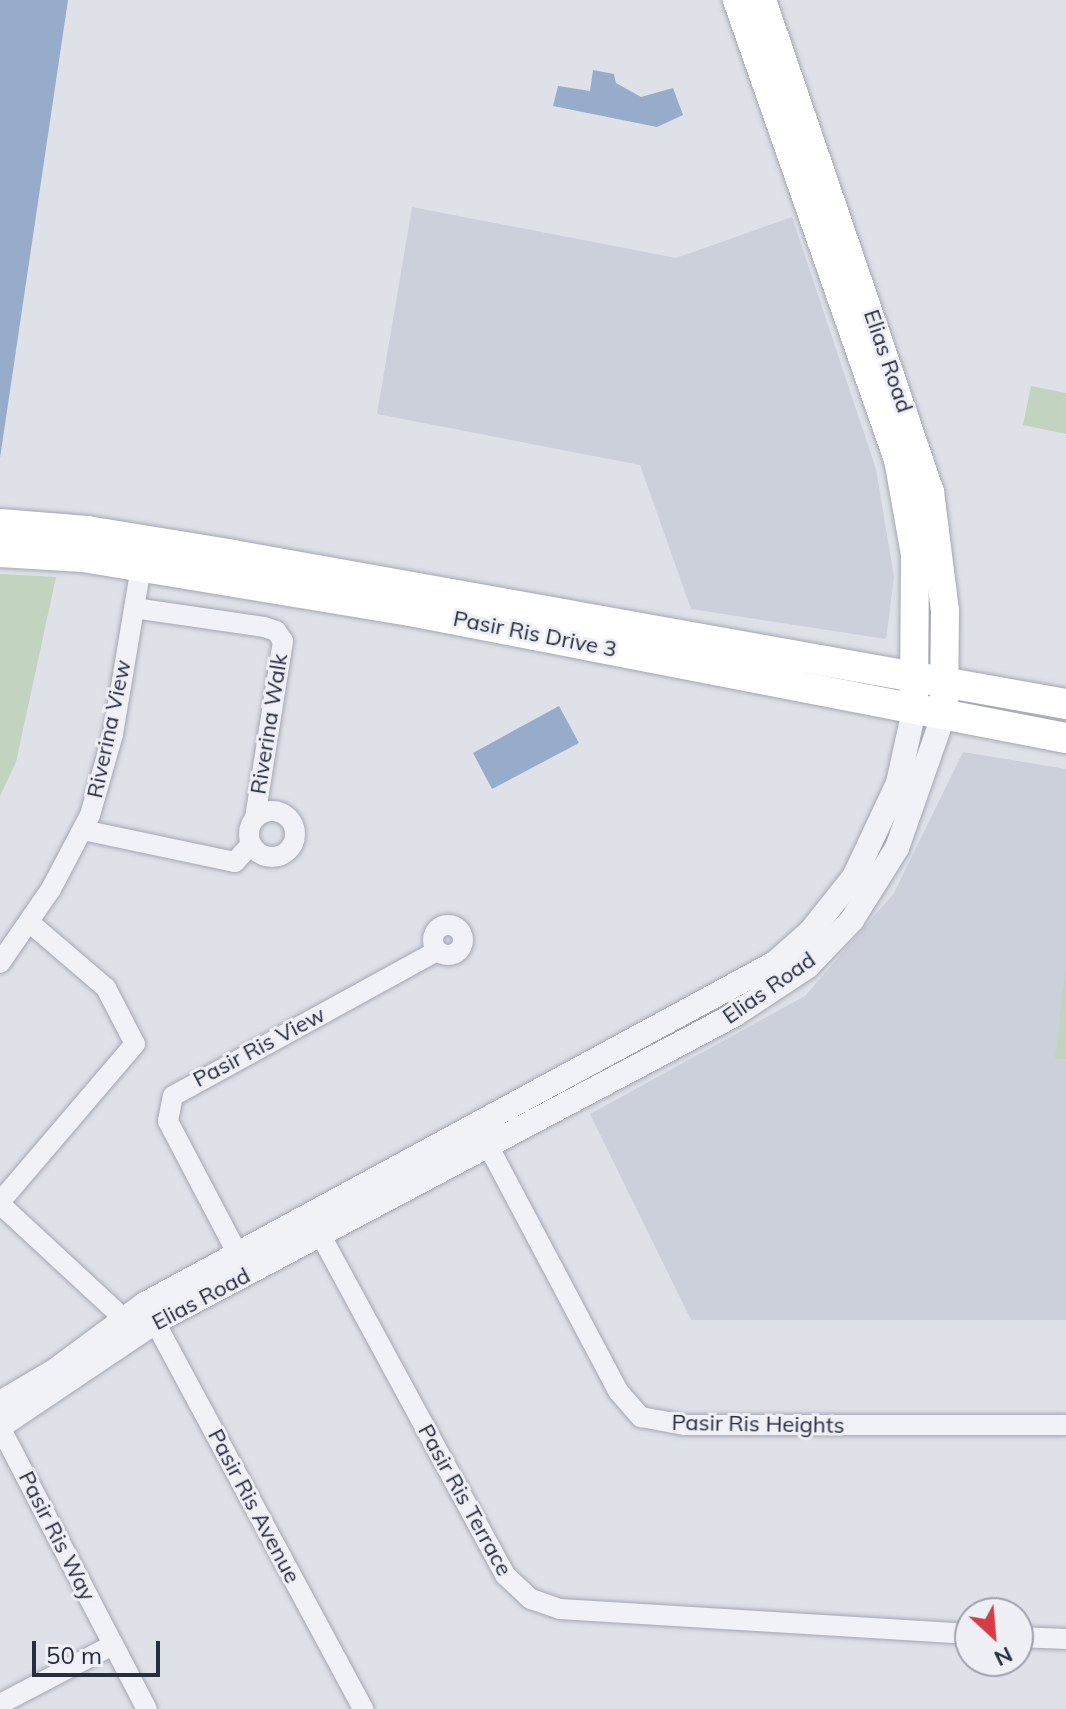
<!DOCTYPE html>
<style>
body{margin:0}
#map{position:relative;width:1066px;height:1709px;overflow:hidden;background:#dee1e8;font-family:Mulish,sans-serif}
div>[style]{position:absolute}
.built>*{inset:0;background:#ccd0db}
.green>*{inset:0;background:#c2d3bf}
.water>*{inset:0;background:#97abcb}
.roads{filter:drop-shadow(0 0 2px #a3a7b2) drop-shadow(0 0 2px #a3a7b2)}
.minor>*{height:20px;margin:-10px;padding:0 10px;transform-origin:10px;border-radius:10px;background:#f1f2f7}
.minor>.ring{margin:-10px;padding:0;box-sizing:content-box;background:none;border:20px solid #f1f2f7;border-radius:50%}
.tertiary>*{height:24px;margin:-12px;padding:0 12px;transform-origin:12px;border-radius:12px;background:#f1f2f7}
.secondary>*{height:28px;margin:-14px;padding:0 14px;transform-origin:14px;border-radius:14px;background:#fff}
.primary>*{height:30px;margin:-15px;padding:0 15px;transform-origin:15px;border-radius:15px;background:#fff}
span{translate:-50% -50%;white-space:nowrap;text-align:center;line-height:1.15;-webkit-text-stroke:6px #eef0f6;paint-order:stroke}
.street-label{font-size:22px;color:#262d40}
.north{position:absolute;left:954px;top:1597px;width:80px;height:80px;box-sizing:border-box;background:#eef0f6;border:2px solid #9ea2ad;border-radius:50%;rotate:154deg;font-size:22px;font-weight:700;line-height:32px;text-align:center;color:#262d40}
.north::after{content:'';display:block;margin:auto;width:28px;height:36px;background:#d53c45;clip-path:polygon(50% 0,100% 100%,50% 72%,0 100%)}
.scale{position:absolute;left:32px;top:1641px;width:128px;height:36px;box-sizing:border-box;border:4px solid #262d40;border-top:0;padding-left:10px;font-size:24px;line-height:28px;white-space:nowrap;color:#262d40;-webkit-text-stroke:6px #eef0f6;paint-order:stroke}
</style>
<div id="map">
<div class="built">
<div style="clip-path:polygon(412px 207px,676px 258px,792px 217px,876px 469px,894px 577px,886px 639px,691px 609px,640px 465px,377px 414px)"></div>
<div style="clip-path:polygon(963px 752px,1066px 769px,1066px 1320px,691px 1320px,590px 1114px,805px 996px,894px 893px)"></div>
</div>
<div class="green">
<div style="clip-path:polygon(1031px 386px,1066px 393px,1066px 434px,1023px 425px)"></div>
<div style="clip-path:polygon(0 574px,56px 577px,16px 762px,0 796px)"></div>
<div style="clip-path:polygon(1066px 966px,1066px 1059px,1055px 1058px)"></div>
</div>
<div class="water">
<div style="clip-path:polygon(0 0,68px 0,0 458px)"></div>
<div style="clip-path:polygon(593px 70px,614px 74px,616px 83px,641px 97px,673px 88px,683px 115px,657px 127px,553px 106px,558px 86px,590px 91px)"></div>
<div style="clip-path:polygon(559px 706px,579px 743px,492px 789px,473px 753px)"></div>
</div>
<div class="roads">
<div class="minor">
<div style="left:134px;top:608px;width:131px;rotate:8.3deg"></div>
<div style="left:264px;top:627px;width:13px;rotate:18deg"></div>
<div style="left:276px;top:631px;width:12px;rotate:55deg"></div>
<div style="left:283px;top:641px;width:179px;rotate:99deg"></div>
<div class="ring" style="left:249px;top:811px;width:26px;height:26px"></div>
<div style="left:83px;top:830px;width:155px;rotate:11.9deg"></div>
<div style="left:235px;top:862px;width:24px;rotate:-48deg"></div>
<div class="ring" style="left:433px;top:925px;width:10px;height:10px"></div>
<div style="left:0;top:963px;width:90px;rotate:-55.4deg"></div>
<div style="left:51px;top:889px;width:84px;rotate:-62.2deg"></div>
<div style="left:90px;top:815px;width:84px;rotate:-74.1deg"></div>
<div style="left:113px;top:734px;width:169px;rotate:-80.5deg"></div>
<div style="left:482px;top:1134px;width:291px;rotate:62.1deg"></div>
<div style="left:618px;top:1391px;width:35px;rotate:49deg"></div>
<div style="left:641px;top:1417px;width:45px;rotate:10.3deg"></div>
<div style="left:685px;top:1425px;width:381px"></div>
<div style="left:0;top:1202px;width:208px;rotate:-49.5deg"></div>
<div style="left:135px;top:1044px;width:63px;rotate:-117.4deg"></div>
<div style="left:106px;top:988px;width:101px;rotate:-139.4deg"></div>
<div style="left:0;top:1204px;width:184px;rotate:42.8deg"></div>
<div style="left:313px;top:1221px;width:403px;rotate:61.5deg"></div>
<div style="left:505px;top:1575px;width:35px;rotate:43deg"></div>
<div style="left:531px;top:1599px;width:31px;rotate:19deg"></div>
<div style="left:560px;top:1609px;width:411px;rotate:3.5deg"></div>
<div style="left:244px;top:1266px;width:164px;rotate:-117.7deg"></div>
<div style="left:168px;top:1121px;width:25px;rotate:-79deg"></div>
<div style="left:173px;top:1096px;width:301px;rotate:-28.8deg"></div>
<div style="left:149px;top:1311px;width:452px;rotate:61.7deg"></div>
<div style="left:0;top:1427px;width:318px;rotate:62.5deg"></div>
<div style="left:1018px;top:1637px;width:48px;rotate:2.4deg"></div>
<div style="left:0;top:1704px;width:127px;rotate:-27.6deg"></div>
</div>
<div class="tertiary">
<div style="left:0;top:1403px;width:65px;rotate:-30.5deg"></div>
<div style="left:56px;top:1370px;width:111px;rotate:-36.6deg"></div>
<div style="left:145px;top:1304px;width:716px;rotate:-28.43deg"></div>
<div style="left:775px;top:963px;width:48px;rotate:-41.6deg"></div>
<div style="left:811px;top:931px;width:69px;rotate:-51.5deg"></div>
<div style="left:854px;top:877px;width:104px;rotate:-64.9deg"></div>
<div style="left:898px;top:783px;width:75px;rotate:-77.6deg"></div>
<div style="left:0;top:1426px;width:187px;rotate:-33.9deg"></div>
<div style="left:155px;top:1322px;width:655px;rotate:-27.93deg"></div>
<div style="left:734px;top:1015px;width:89px;rotate:-33.5deg"></div>
<div style="left:808px;top:966px;width:64px;rotate:-46.3deg"></div>
<div style="left:852px;top:920px;width:85px;rotate:-58deg"></div>
<div style="left:897px;top:848px;width:139px;rotate:-70.7deg"></div>
</div>
<div class="secondary">
<div style="left:737px;top:0;width:486px;rotate:70.7deg"></div>
<div style="left:898px;top:459px;width:97px;rotate:79.9deg"></div>
<div style="left:915px;top:554px;width:143px;rotate:90.4deg"></div>
<div style="left:762px;top:0;width:520px;rotate:71.15deg"></div>
<div style="left:930px;top:492px;width:120px;rotate:82.8deg"></div>
<div style="left:945px;top:611px;width:94px;rotate:90.6deg"></div>
</div>
<div class="primary">
<div style="left:0;top:524px;width:87px;rotate:4.6deg"></div>
<div style="left:87px;top:531px;width:148px;rotate:9.3deg"></div>
<div style="left:233px;top:555px;width:846px;rotate:10.14deg"></div>
<div style="left:0;top:552px;width:83px;rotate:3.4deg"></div>
<div style="left:83px;top:557px;width:331px;rotate:9.4deg"></div>
<div style="left:410px;top:611px;width:668px;rotate:10.96deg"></div>
</div>
</div>
<div class="street-label">
<span style="left:888px;top:361px;rotate:71deg">Elias Road</span>
<span style="left:535px;top:634px;rotate:11deg">Pasir Ris Drive 3</span>
<span style="left:269px;top:724px;rotate:-81deg">Riverina Walk</span>
<span style="left:109px;top:729px;rotate:-78deg">Riverina View</span>
<span style="left:769px;top:988px;rotate:-35deg">Elias Road</span>
<span style="left:259px;top:1047px;rotate:-28deg">Pasir Ris View</span>
<span style="left:201px;top:1299px;rotate:-28deg">Elias Road</span>
<span style="left:758px;top:1424px;rotate:1deg">Pasir Ris Heights</span>
<span style="left:465px;top:1500px;rotate:61deg">Pasir Ris Terrace</span>
<span style="left:254px;top:1506px;rotate:62deg">Pasir Ris Avenue</span>
<span style="left:57px;top:1536px;rotate:63deg">Pasir Ris Way</span>
</div>
<div class="north">N</div>
<div class="scale">50 m</div>
</div>
